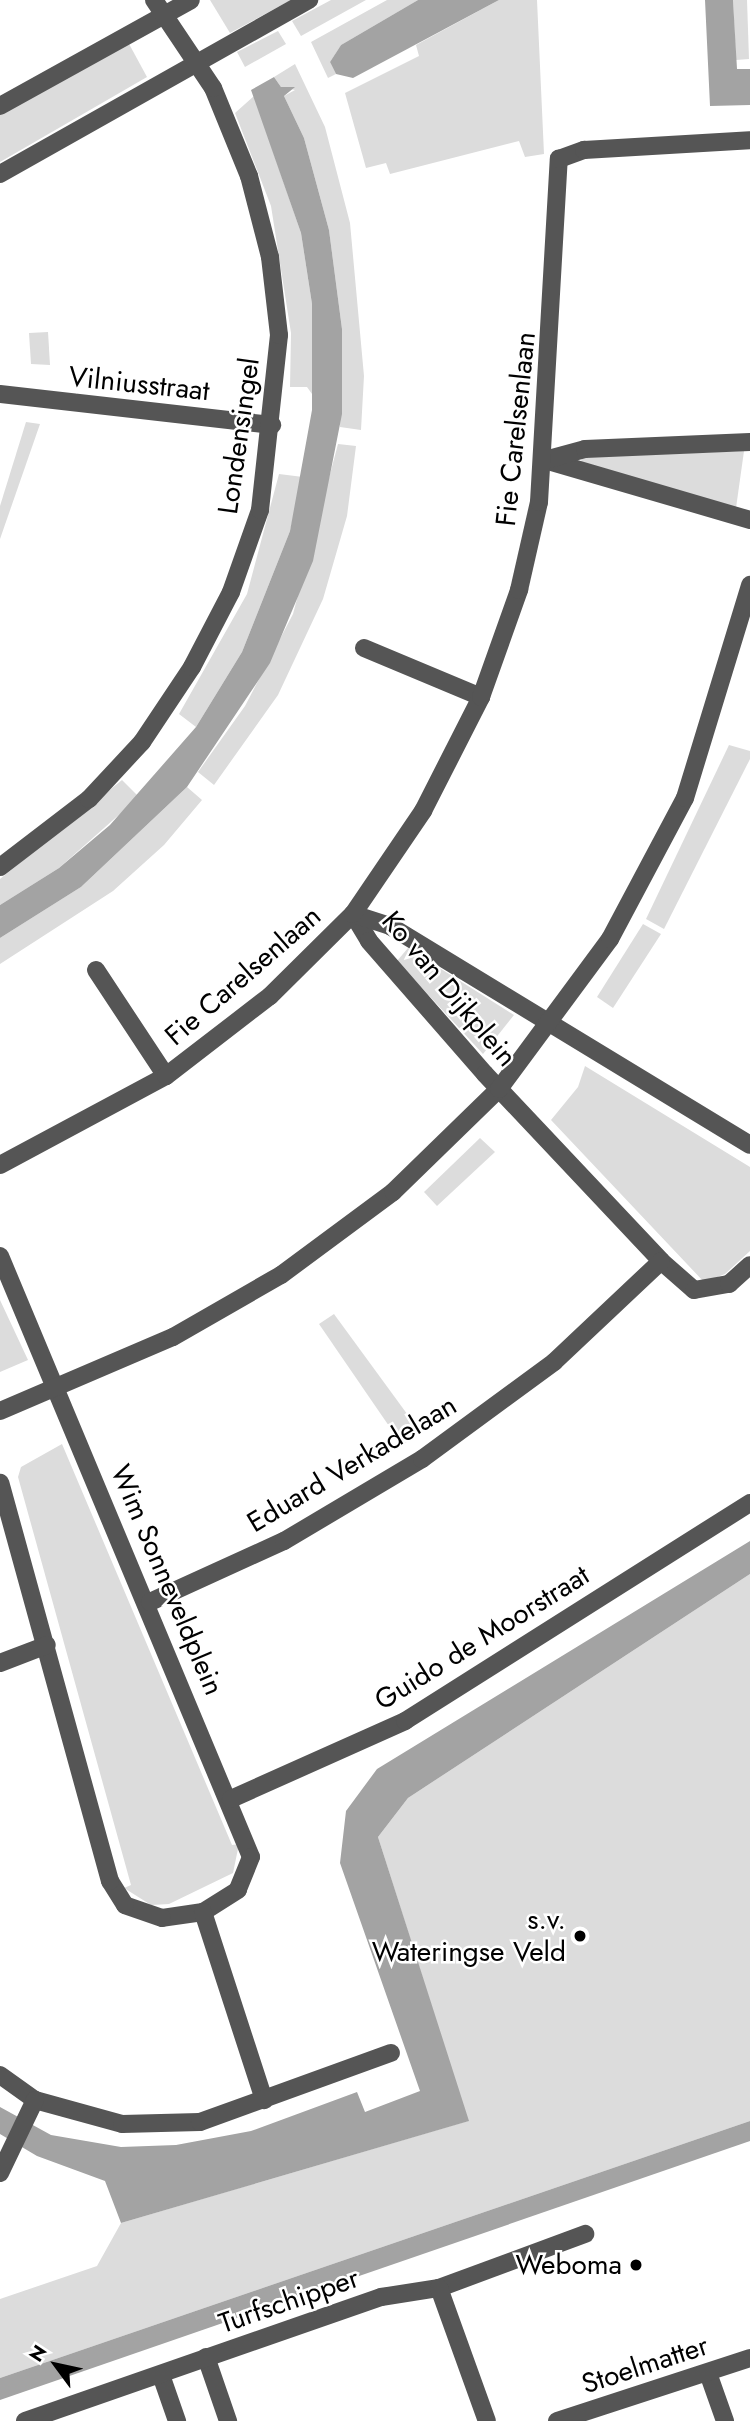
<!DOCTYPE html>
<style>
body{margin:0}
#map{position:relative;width:750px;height:2421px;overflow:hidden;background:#fff;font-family:Jost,sans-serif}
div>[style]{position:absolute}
.green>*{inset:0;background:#dcdcdc}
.water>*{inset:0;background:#a3a3a3}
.minor>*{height:18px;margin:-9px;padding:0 9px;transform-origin:9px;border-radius:9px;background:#555}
.dots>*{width:19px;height:19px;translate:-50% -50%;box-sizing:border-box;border:4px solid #fff;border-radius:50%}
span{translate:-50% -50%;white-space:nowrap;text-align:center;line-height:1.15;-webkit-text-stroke:5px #fff;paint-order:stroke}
.street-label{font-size:28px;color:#000}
.poi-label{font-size:28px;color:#000}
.right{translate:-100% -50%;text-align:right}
.north{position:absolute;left:21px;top:2330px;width:70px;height:70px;-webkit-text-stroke:5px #fff;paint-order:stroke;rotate:303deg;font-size:19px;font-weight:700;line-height:28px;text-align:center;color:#000}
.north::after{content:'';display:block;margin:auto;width:24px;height:32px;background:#000;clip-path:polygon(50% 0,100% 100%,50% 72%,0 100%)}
</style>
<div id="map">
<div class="green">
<div style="clip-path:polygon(210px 0,291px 0,230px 33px)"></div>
<div style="clip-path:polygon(331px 0,366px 0,301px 36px,292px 21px)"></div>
<div style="clip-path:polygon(387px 0,418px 0,341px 45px,330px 62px,336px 74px,328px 78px,311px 42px)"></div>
<div style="clip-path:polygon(499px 0,537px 0,544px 154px,525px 157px,519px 141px,390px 174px,386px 163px,366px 168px,345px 93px,419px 56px,416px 45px)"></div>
<div style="clip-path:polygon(733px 0,747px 0,749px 59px,736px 60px)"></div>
<div style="clip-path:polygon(278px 31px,286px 44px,245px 67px,237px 52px)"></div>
<div style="clip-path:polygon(128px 42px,147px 77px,0 162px,0 114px)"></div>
<div style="clip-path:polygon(295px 64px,325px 127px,350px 223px,364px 376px,361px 430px,340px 427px,342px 329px,329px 230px,304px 138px,284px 96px,295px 90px,281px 87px,274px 77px)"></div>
<div style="clip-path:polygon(254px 96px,301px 233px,312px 304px,312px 394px,307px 387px,290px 387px,291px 333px,271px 206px,235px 113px)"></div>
<div style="clip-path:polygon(48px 332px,50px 365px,31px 364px,29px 333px)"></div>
<div style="clip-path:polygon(26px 422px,40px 424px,0 539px,0 506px)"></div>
<div style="clip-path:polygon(338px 444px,356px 446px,347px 516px,323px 599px,278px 695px,214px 785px,198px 772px,245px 706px,293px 614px)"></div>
<div style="clip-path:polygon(744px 451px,736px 508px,580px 468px,582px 457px)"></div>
<div style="clip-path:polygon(279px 474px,303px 477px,290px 531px,242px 652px,196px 727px,179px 714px,247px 594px)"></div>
<div style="clip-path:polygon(729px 745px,750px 751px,750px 759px,664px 929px,646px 919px)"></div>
<div style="clip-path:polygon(122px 780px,139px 797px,59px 868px,0 905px,0 879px)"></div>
<div style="clip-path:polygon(187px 787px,202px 800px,164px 845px,113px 891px,0 964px,0 938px,81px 887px)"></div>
<div style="clip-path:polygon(643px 924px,661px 934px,613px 1008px,597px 997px)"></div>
<div style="clip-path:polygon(408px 948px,514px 1015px,483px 1054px,397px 961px)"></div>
<div style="clip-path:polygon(585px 1066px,750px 1167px,750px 1251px,725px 1274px,704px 1282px,551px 1120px,578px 1087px)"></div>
<div style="clip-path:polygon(480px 1138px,495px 1152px,437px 1206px,424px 1192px)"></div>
<div style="clip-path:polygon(0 1300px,28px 1360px,0 1372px)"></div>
<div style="clip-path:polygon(334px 1314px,421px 1433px,402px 1445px,319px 1324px)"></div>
<div style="clip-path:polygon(62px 1444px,232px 1845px,239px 1844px,233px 1873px,169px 1904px,151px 1905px,124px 1888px,131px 1885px,18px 1477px,21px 1467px)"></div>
<div style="clip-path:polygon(750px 1574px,750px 2121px,0 2378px,0 2299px,97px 2266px,121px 2223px,468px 2121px,378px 1837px,408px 1798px)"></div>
</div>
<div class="water">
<div style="clip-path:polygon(418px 0,499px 0,353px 78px,336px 74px,330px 62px,341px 45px)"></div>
<div style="clip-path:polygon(705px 0,733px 0,737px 69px,750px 69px,750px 105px,710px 106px)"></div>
<div style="clip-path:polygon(274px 77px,281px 87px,295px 87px,284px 96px,304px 138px,329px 230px,342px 329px,342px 414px,313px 561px,270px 663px,187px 787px,81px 887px,0 938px,0 905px,59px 868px,110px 825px,196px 727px,242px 652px,290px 531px,312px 410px,312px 304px,301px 233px,251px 90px)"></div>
<div style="clip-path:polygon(750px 1541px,750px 1574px,408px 1798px,378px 1837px,469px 2121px,121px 2223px,105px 2181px,37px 2156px,0 2134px,0 2107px,51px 2135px,121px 2147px,176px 2145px,251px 2131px,357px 2092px,365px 2112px,420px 2091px,340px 1863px,346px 1811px,377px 1769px)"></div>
<div style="clip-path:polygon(750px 2121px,750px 2141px,0 2400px,0 2378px)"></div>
</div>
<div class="minor">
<div style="left:0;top:106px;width:218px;rotate:-29deg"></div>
<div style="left:0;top:174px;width:355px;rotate:-29.4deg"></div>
<div style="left:0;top:394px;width:274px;rotate:6.5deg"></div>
<div style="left:545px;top:460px;width:214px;rotate:16.3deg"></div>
<div style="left:545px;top:460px;width:41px;rotate:-15.4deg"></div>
<div style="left:585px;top:449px;width:165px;rotate:-2.4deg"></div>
<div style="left:364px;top:648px;width:127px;rotate:22.7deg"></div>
<div style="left:0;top:867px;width:112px;rotate:-37.4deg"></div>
<div style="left:89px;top:799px;width:78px;rotate:-47.1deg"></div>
<div style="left:142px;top:742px;width:90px;rotate:-56.3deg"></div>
<div style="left:192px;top:667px;width:85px;rotate:-62.5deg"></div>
<div style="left:231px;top:592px;width:87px;rotate:-70.5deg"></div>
<div style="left:260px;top:510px;width:176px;rotate:-83.8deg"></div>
<div style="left:279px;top:335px;width:79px;rotate:-96.6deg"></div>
<div style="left:270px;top:257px;width:84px;rotate:-104.5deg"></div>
<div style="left:249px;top:176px;width:95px;rotate:-112.2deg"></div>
<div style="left:213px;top:88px;width:106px;rotate:-123.8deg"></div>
<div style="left:353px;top:914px;width:31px;rotate:59deg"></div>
<div style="left:369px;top:941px;width:176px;rotate:48.9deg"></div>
<div style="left:485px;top:1074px;width:257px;rotate:46.7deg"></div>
<div style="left:661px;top:1261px;width:44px;rotate:41.3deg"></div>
<div style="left:694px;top:1290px;width:36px;rotate:-10deg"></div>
<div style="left:729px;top:1284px;width:28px;rotate:-42deg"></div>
<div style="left:353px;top:914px;width:39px;rotate:18deg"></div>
<div style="left:390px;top:926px;width:421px;rotate:31.3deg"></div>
<div style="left:96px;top:970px;width:127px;rotate:56.6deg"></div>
<div style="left:0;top:1165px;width:188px;rotate:-28.2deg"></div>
<div style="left:166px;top:1076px;width:131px;rotate:-37.6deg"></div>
<div style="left:270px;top:996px;width:117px;rotate:-44.7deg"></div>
<div style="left:353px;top:914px;width:125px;rotate:-55.8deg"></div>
<div style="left:423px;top:811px;width:128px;rotate:-63deg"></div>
<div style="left:481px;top:697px;width:114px;rotate:-70.4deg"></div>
<div style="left:519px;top:590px;width:90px;rotate:-77.2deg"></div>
<div style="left:539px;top:502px;width:344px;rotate:-86.7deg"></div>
<div style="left:559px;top:159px;width:27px;rotate:-20deg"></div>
<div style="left:584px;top:150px;width:166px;rotate:-3.4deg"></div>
<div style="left:0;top:1256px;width:651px;rotate:67.33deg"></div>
<div style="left:251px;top:1857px;width:35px;rotate:112deg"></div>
<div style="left:238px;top:1890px;width:41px;rotate:147.8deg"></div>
<div style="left:203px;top:1912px;width:41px;rotate:171.7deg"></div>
<div style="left:162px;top:1918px;width:39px;rotate:-161deg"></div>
<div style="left:125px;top:1905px;width:28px;rotate:-122deg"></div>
<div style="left:110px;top:1881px;width:413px;rotate:-105.4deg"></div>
<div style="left:0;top:1411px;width:188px;rotate:-23.2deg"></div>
<div style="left:173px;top:1337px;width:125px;rotate:-29.9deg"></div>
<div style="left:281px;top:1275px;width:139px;rotate:-36.5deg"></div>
<div style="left:393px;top:1192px;width:148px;rotate:-44.2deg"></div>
<div style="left:499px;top:1089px;width:187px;rotate:-53.5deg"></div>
<div style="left:610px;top:939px;width:160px;rotate:-62deg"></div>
<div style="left:685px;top:798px;width:223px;rotate:-73deg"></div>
<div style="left:150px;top:1602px;width:147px;rotate:-24.5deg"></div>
<div style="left:284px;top:1541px;width:161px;rotate:-30.7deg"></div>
<div style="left:422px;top:1459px;width:164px;rotate:-36.3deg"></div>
<div style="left:554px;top:1362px;width:147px;rotate:-43.3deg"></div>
<div style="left:0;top:1663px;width:50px;rotate:-21deg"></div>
<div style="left:231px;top:1799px;width:191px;rotate:-24.1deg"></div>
<div style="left:405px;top:1721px;width:408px;rotate:-32.3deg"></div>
<div style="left:203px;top:1912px;width:198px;rotate:72deg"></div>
<div style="left:0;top:2075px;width:43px;rotate:35.5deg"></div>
<div style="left:35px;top:2100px;width:90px;rotate:15.4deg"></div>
<div style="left:122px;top:2124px;width:78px;rotate:-1.5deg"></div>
<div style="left:200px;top:2122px;width:203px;rotate:-19.9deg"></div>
<div style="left:0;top:2173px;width:81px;rotate:-64.4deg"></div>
<div style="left:439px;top:2288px;width:156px;rotate:-20.3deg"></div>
<div style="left:206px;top:2357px;width:68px;rotate:71deg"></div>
<div style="left:708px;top:2373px;width:51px;rotate:70.5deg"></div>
<div style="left:161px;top:2375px;width:49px;rotate:70.8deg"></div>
<div style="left:25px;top:2421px;width:377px;rotate:-19.2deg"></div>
<div style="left:381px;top:2297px;width:59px;rotate:-8.8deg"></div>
<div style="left:439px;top:2288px;width:141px;rotate:70.2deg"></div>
<div style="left:557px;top:2421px;width:203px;rotate:-18.1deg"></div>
</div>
<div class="dots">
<div style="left:580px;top:1936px;background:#000"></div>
<div style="left:636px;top:2265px;background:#000"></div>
</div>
<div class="street-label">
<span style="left:139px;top:384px;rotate:6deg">Vilniusstraat</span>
<span style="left:516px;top:429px;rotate:-84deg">Fie Carelsenlaan</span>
<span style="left:239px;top:436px;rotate:-82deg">Londensingel</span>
<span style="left:243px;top:976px;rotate:-41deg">Fie Carelsenlaan</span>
<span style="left:449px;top:989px;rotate:50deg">Ko van Dijkplein</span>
<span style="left:352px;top:1464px;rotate:-31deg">Eduard Verkadelaan</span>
<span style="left:167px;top:1580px;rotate:67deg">Wim Sonneveldplein</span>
<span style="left:482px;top:1638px;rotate:-32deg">Guido de Moorstraat</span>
<span style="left:289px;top:2301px;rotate:-19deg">Turfschipper</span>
<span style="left:645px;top:2365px;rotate:-18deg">Stoelmatter</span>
</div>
<div class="poi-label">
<span class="right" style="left:566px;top:1936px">s.v.<br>Wateringse Veld</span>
<span class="right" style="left:622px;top:2265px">Weboma</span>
</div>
<div class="north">N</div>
</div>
